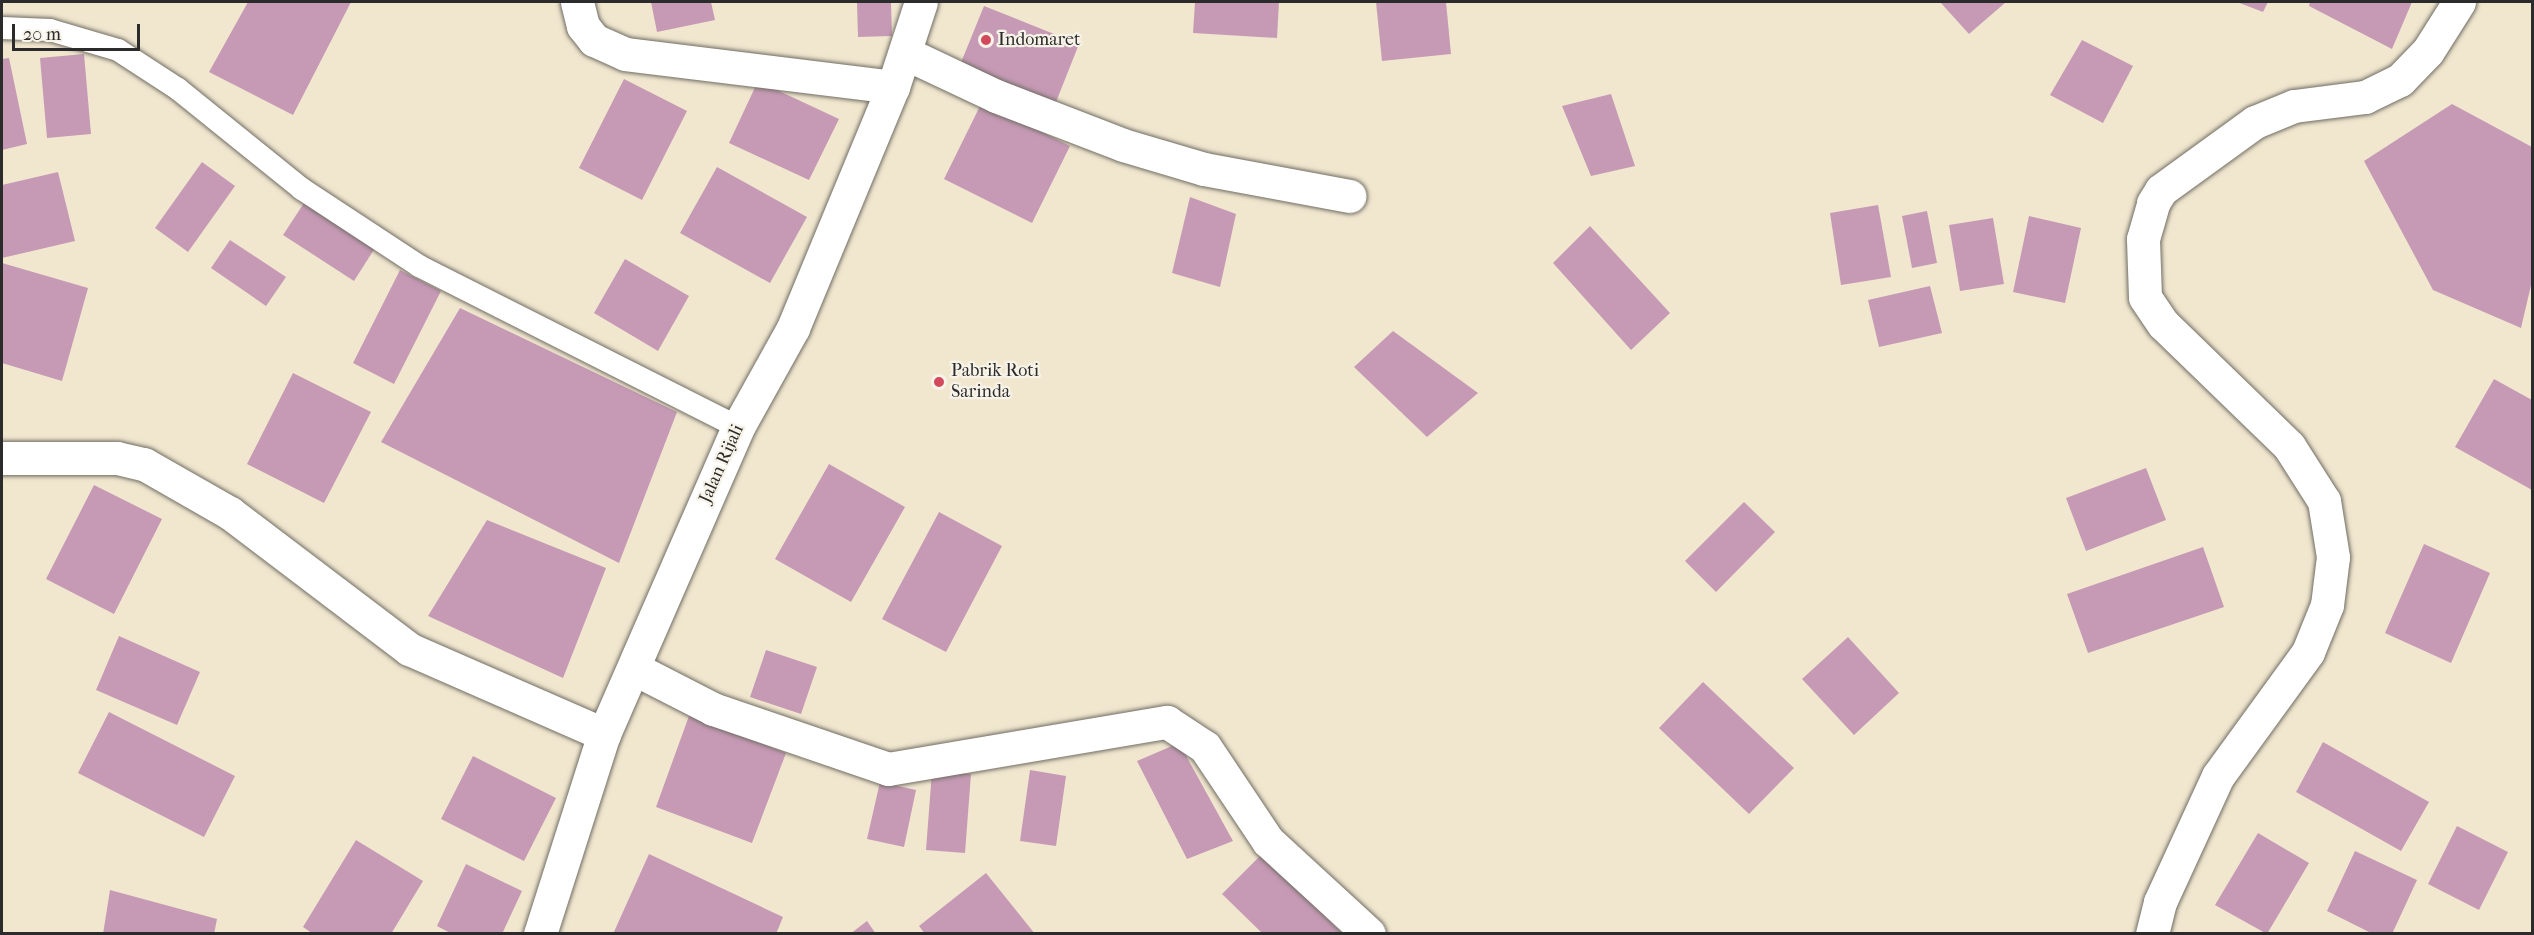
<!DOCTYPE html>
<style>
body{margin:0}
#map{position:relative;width:2534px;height:935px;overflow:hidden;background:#f1e7cf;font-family:"IM FELL French Canon",serif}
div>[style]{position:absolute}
.building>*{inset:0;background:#c69ab5}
.roads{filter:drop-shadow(0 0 2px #706d64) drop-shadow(0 0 2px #706d64)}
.lane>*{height:22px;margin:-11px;padding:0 11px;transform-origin:11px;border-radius:11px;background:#fff}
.street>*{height:33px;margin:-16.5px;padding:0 16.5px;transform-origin:16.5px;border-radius:16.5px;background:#fff}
.secondary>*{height:33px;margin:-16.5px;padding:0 16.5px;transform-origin:16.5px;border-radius:16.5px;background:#fff}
.highway>*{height:33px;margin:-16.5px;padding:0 16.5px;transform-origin:16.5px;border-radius:16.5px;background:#fff}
.dots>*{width:16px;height:16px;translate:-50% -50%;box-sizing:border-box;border:3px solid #f7f3e8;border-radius:50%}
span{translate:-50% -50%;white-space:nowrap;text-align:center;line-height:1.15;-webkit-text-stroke:4.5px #f7f3e8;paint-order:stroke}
.poi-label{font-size:18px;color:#2b2b2b}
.left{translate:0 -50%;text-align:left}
.street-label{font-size:18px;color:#2b2b2b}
.frame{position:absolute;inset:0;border:3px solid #2b2b2b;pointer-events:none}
.scale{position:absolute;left:12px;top:24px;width:128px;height:27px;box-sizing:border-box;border:3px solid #2b2b2b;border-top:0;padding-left:8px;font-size:18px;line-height:21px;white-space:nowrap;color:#2b2b2b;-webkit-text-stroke:4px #f7f3e8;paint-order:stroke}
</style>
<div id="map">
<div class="building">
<div style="clip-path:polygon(248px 2px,351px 2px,293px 115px,209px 72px)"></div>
<div style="clip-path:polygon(651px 2px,711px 2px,715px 20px,657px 32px)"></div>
<div style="clip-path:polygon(857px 2px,891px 2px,892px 36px,858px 37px)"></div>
<div style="clip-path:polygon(1195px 2px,1279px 2px,1277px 38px,1193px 33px)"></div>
<div style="clip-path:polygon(1376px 2px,1446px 2px,1451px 54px,1382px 61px)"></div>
<div style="clip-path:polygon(1940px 2px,2006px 2px,1969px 34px)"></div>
<div style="clip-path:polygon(2237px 2px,2268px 2px,2263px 12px)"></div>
<div style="clip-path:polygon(2310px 2px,2412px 2px,2392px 49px,2309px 6px)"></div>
<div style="clip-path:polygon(984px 6px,1079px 44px,1056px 102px,960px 65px)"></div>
<div style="clip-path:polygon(2082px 40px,2133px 66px,2103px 123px,2050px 95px)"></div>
<div style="clip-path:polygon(84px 54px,91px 134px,47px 138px,40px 58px)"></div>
<div style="clip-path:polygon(9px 58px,27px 144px,2px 150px,2px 59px)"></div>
<div style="clip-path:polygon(624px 79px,687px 111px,642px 200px,579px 168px)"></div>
<div style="clip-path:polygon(758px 81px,839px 119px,809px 180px,729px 143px)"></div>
<div style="clip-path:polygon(1611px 94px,1635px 166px,1591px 176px,1562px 106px)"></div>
<div style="clip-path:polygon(982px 102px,1070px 146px,1032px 223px,944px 179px)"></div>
<div style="clip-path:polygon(2452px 104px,2532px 147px,2532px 281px,2521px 328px,2433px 290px,2364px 161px)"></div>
<div style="clip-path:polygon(202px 162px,235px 186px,188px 252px,155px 228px)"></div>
<div style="clip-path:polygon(717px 167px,807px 217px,770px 283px,680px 233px)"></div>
<div style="clip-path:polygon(58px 172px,75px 241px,2px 258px,2px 185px)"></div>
<div style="clip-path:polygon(1190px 197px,1236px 214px,1220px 287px,1172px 273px)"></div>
<div style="clip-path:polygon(304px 203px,375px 248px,354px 281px,283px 235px)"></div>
<div style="clip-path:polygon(1878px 205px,1891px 277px,1841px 285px,1830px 213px)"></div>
<div style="clip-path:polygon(1927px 211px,1937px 263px,1912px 268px,1902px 216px)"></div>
<div style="clip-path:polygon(2029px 216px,2081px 228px,2065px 303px,2013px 292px)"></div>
<div style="clip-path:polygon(1993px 218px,2004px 284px,1960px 291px,1949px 225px)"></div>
<div style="clip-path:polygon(1590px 226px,1670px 313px,1631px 350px,1553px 263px)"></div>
<div style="clip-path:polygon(230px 240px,286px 277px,266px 306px,211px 268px)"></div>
<div style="clip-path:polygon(625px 259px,689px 296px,658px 351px,594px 313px)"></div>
<div style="clip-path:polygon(2px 263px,88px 288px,62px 381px,2px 363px)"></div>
<div style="clip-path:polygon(400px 270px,441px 291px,394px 384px,353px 363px)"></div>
<div style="clip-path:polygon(1930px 286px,1942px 333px,1879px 347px,1868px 300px)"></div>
<div style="clip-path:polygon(460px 308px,677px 412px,619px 563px,381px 442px)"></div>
<div style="clip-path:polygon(1393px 331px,1478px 393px,1427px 437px,1354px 367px)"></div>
<div style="clip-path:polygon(293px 373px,371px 412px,324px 503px,247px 464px)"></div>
<div style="clip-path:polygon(2494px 379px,2532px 400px,2532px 490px,2455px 447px)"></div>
<div style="clip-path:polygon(829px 464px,905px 507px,851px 602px,775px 559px)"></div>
<div style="clip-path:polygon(2146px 468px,2166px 520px,2086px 551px,2066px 498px)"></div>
<div style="clip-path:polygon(94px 485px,162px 519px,114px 614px,46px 579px)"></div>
<div style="clip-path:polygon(1744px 502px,1775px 532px,1716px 592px,1685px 561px)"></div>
<div style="clip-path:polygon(939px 512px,1002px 546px,946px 652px,882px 619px)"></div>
<div style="clip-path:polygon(487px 520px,606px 568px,563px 678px,428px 616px)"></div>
<div style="clip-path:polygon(2424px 544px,2490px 573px,2451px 663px,2385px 633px)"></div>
<div style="clip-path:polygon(2203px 547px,2224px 607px,2088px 653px,2067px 594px)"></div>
<div style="clip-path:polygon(119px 636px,200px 672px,177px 725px,96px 690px)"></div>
<div style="clip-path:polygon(1848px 637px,1899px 693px,1854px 735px,1802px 679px)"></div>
<div style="clip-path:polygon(766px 650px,817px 667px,801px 714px,750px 697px)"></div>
<div style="clip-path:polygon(1703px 682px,1794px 768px,1749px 814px,1659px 728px)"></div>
<div style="clip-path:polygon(109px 712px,235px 776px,204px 837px,78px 773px)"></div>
<div style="clip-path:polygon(689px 716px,786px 753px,752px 843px,656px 807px)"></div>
<div style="clip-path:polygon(2323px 742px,2429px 802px,2401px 851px,2296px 792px)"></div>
<div style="clip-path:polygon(1179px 743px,1233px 841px,1187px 859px,1137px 761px)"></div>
<div style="clip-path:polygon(473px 756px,556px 798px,524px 861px,441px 819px)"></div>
<div style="clip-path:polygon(1030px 770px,1066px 776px,1056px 846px,1020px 841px)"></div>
<div style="clip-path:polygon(932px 771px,971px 774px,965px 853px,926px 850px)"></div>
<div style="clip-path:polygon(880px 782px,916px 790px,904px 847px,867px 839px)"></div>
<div style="clip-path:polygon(2457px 826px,2508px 852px,2479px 910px,2428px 884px)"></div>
<div style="clip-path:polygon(2258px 833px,2309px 863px,2267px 934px,2215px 905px)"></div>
<div style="clip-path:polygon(356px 840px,423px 881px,391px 934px,313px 934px,303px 927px)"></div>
<div style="clip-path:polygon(2355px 851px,2417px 880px,2392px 934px,2373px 934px,2327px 911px)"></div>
<div style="clip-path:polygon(649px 854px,783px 917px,776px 934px,613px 934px)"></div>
<div style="clip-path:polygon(1262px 854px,1343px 934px,1263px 934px,1222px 894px)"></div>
<div style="clip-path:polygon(466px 864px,522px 891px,502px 934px,452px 934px,437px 926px)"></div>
<div style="clip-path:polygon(986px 873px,1035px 934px,925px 934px,919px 926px)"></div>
<div style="clip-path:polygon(110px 890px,217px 919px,214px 934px,103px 934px)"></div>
<div style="clip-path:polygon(867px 921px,876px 934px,850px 934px)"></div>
</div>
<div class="roads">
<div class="lane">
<div style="left:2px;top:28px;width:48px;rotate:2.4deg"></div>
<div style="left:50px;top:30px;width:71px;rotate:16.4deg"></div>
<div style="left:118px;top:50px;width:72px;rotate:33deg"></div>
<div style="left:178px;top:89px;width:159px;rotate:38.9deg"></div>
<div style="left:302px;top:189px;width:140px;rotate:33.3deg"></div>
<div style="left:419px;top:266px;width:357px;rotate:26.8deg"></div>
</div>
<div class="street">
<div style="left:577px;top:2px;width:25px;rotate:76deg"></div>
<div style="left:583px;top:26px;width:18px;rotate:52deg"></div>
<div style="left:594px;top:40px;width:34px;rotate:24deg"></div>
<div style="left:625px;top:54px;width:270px;rotate:7deg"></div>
<div style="left:905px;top:53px;width:101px;rotate:25.3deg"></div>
<div style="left:996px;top:96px;width:136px;rotate:21.1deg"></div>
<div style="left:1123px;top:145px;width:84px;rotate:16.5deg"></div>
<div style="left:1204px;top:169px;width:148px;rotate:10.5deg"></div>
<div style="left:2px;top:458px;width:115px"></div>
<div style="left:117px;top:458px;width:28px;rotate:13deg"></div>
<div style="left:144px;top:464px;width:99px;rotate:29.7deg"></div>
<div style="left:230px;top:513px;width:225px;rotate:37.2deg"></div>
<div style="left:409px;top:649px;width:213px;rotate:23.6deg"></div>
<div style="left:635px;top:669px;width:88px;rotate:27.1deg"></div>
<div style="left:713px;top:709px;width:185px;rotate:18.9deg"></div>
<div style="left:888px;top:769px;width:283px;rotate:-9.6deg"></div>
<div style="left:1167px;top:722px;width:45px;rotate:33.3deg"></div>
<div style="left:1205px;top:747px;width:113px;rotate:56.2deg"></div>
<div style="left:1268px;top:841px;width:137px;rotate:42.6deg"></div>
</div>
<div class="secondary">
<div style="left:2152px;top:934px;width:33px;rotate:-76deg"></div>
<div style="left:2160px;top:902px;width:139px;rotate:-65.3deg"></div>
<div style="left:2218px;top:776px;width:153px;rotate:-54deg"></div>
<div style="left:2308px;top:652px;width:51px;rotate:-68deg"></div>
<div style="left:2327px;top:605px;width:48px;rotate:-82.9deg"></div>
<div style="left:2333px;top:557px;width:57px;rotate:-99.1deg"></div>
<div style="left:2324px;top:501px;width:65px;rotate:-122.5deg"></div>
<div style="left:2289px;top:446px;width:175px;rotate:-135.9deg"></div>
<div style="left:2163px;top:324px;width:32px;rotate:-124deg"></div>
<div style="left:2145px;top:297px;width:58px;rotate:-92deg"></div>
<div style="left:2143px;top:239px;width:37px;rotate:-74deg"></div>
<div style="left:2153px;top:203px;width:15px;rotate:-58deg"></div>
<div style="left:2161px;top:190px;width:116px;rotate:-35.9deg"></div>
<div style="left:2255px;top:122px;width:42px;rotate:-22.3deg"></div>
<div style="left:2294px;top:106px;width:72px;rotate:-7.2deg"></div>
<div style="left:2365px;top:97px;width:39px;rotate:-26deg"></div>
<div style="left:2400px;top:80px;width:40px;rotate:-46deg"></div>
<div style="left:2428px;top:51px;width:58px;rotate:-57.7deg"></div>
</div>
<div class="highway">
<div style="left:540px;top:934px;width:210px;rotate:-72.3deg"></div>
<div style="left:604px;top:734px;width:335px;rotate:-66.4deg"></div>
<div style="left:738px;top:427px;width:113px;rotate:-60.9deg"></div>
<div style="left:793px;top:328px;width:261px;rotate:-67.5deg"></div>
<div style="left:893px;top:87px;width:89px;rotate:-71.8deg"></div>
</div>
</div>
<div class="dots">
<div style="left:986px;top:40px;background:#d1495b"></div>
<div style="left:939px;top:382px;background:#d1495b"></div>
</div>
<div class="poi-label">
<span class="left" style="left:998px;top:40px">Indomaret</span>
<span class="left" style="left:951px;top:382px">Pabrik Roti<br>Sarinda</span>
</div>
<div class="street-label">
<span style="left:722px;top:464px;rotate:-66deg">Jalan Rijali</span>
</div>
<div class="frame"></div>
<div class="scale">20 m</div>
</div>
